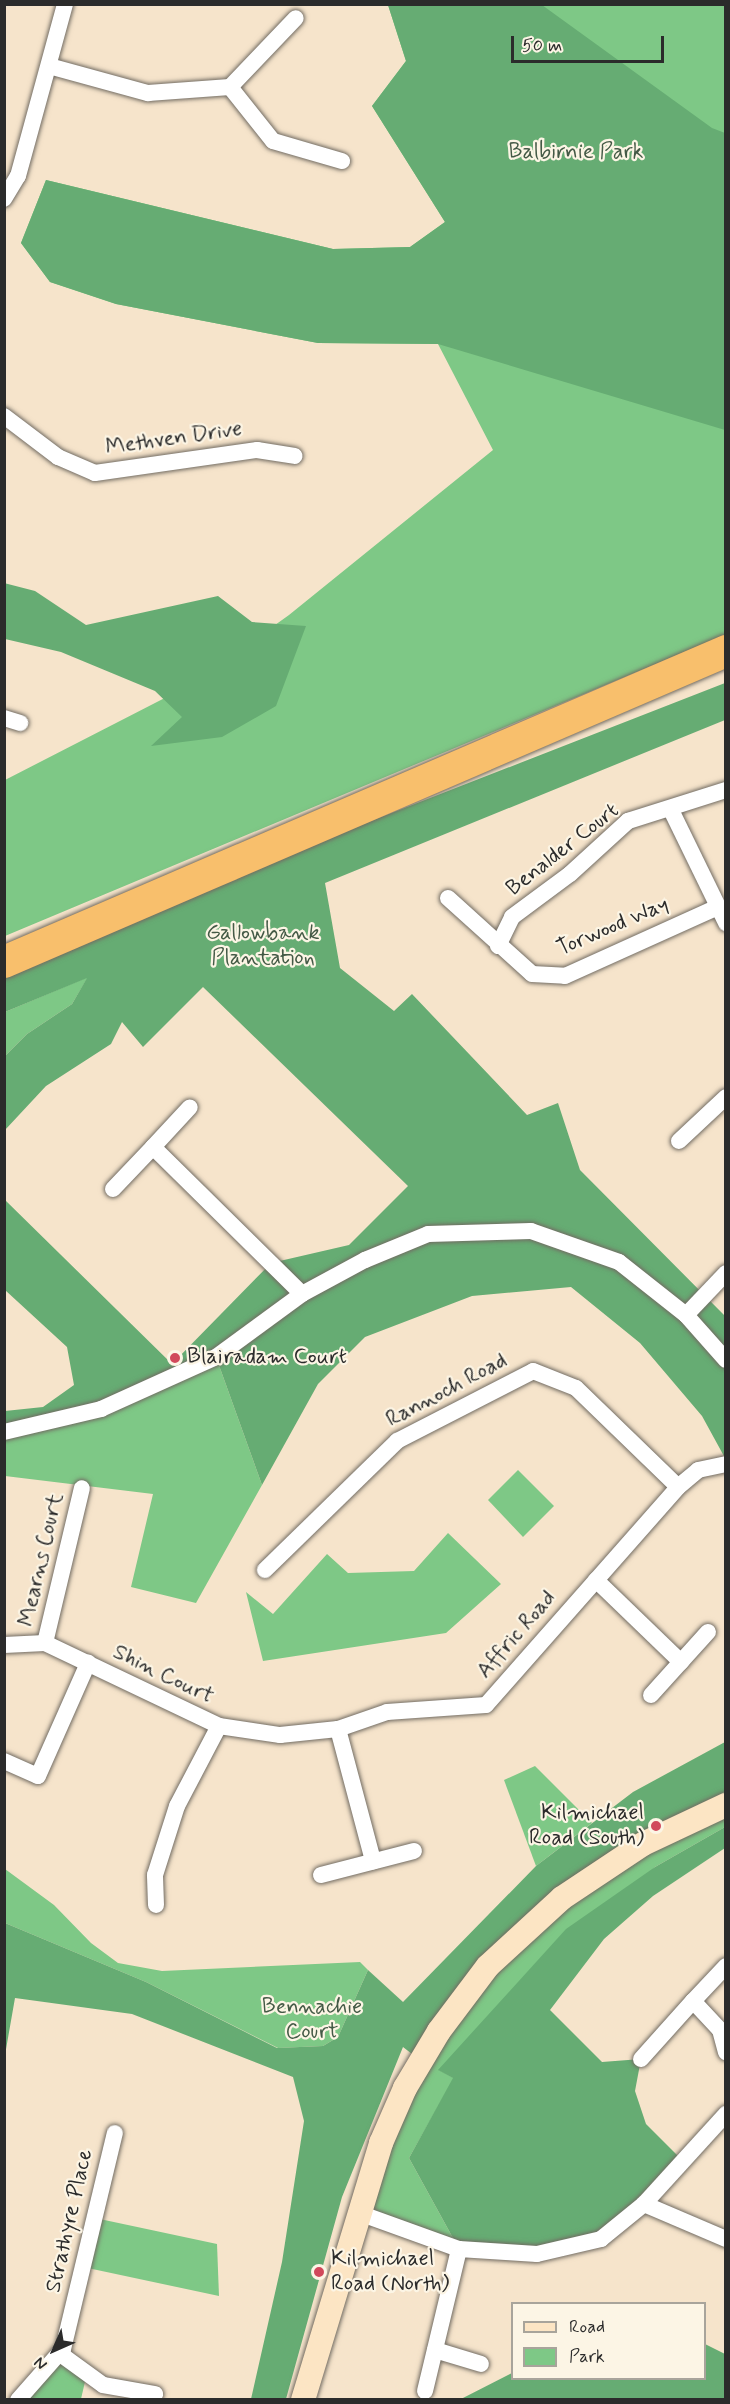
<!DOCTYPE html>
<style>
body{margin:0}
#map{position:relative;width:730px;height:2404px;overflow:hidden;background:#f6e4cb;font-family:Mynerve,sans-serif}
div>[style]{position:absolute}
.green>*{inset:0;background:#7ec886}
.forest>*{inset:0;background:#66ac73}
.roads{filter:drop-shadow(0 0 2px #726c63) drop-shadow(0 0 2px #726c63)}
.street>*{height:16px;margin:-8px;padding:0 8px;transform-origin:8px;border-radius:8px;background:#fff}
.secondary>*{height:24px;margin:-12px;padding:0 12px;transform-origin:12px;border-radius:12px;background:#fce5c4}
.highway>*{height:32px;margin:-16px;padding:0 16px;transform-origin:16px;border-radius:16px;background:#f8bf6c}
.dots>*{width:16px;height:16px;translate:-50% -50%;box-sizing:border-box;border:3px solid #fcf5e5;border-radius:50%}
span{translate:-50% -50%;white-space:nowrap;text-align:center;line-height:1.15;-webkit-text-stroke:4.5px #fcf5e5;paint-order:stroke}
.park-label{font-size:22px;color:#445a46}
.street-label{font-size:22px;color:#2b2b2b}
.poi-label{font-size:22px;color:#2b2b2b}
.left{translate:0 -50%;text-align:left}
.right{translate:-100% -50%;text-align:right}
.frame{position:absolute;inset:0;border:6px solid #2b2b2b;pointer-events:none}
.legend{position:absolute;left:511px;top:2302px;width:195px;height:78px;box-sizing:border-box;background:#fcf5e5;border:2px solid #a8a49b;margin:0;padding:8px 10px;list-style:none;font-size:18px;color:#2b2b2b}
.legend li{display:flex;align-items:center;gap:12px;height:30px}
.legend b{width:30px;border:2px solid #a8a49b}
.north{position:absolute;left:24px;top:2320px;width:60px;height:60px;-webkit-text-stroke:4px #fcf5e5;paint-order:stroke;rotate:225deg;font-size:16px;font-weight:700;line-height:24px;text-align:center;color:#2b2b2b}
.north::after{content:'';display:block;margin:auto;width:21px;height:27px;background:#2b2b2b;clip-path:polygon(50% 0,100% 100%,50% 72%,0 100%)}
.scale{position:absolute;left:511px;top:36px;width:153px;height:27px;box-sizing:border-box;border:3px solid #2b2b2b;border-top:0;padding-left:8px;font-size:18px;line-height:21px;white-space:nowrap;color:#2b2b2b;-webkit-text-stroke:4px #fcf5e5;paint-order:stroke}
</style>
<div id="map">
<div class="green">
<div style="clip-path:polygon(388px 5px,725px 5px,725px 635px,5px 936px,5px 780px,192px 684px,289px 615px,493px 450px,438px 344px,318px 343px,116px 304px,50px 282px,21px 243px,46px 180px,333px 249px,410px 247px,445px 222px,372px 106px,406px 61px)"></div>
<div style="clip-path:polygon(88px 977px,72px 1004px,27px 1034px,5px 1056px,5px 1012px)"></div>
<div style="clip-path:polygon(216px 1357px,262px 1485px,196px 1603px,131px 1587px,153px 1494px,5px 1476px,4px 1432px)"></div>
<div style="clip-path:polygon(518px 1470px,554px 1506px,523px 1537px,488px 1500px)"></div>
<div style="clip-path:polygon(448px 1533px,501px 1584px,446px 1633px,263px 1661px,246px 1592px,273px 1614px,327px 1554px,348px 1573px,414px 1571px)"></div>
<div style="clip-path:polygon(535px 1766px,592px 1823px,536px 1866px,504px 1780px)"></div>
<div style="clip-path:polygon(725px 1816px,725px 1827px,655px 1867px,439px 2070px,454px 2078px,409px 2158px,459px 2249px,359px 2213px,421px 2061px,535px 1930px,626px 1864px)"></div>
<div style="clip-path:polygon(5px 1869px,54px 1905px,91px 1943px,118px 1963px,162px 1971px,360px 1962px,368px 1970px,338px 2037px,323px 2046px,278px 2048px,146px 1982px,5px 1923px)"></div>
<div style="clip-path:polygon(95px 2218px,217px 2244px,219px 2296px,83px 2267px)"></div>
<div style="clip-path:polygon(59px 2353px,87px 2373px,81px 2399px,18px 2400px)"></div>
</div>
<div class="forest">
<div style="clip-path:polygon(388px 5px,542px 5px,712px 128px,725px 133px,725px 430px,438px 344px,318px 343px,116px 304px,50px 282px,21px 243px,46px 180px,333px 249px,410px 247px,445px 222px,372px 106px,406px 61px)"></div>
<div style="clip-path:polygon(4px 583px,35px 591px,86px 625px,218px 596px,252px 622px,306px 626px,276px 706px,222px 737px,151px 746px,182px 717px,155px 691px,61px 652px,5px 639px)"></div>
<div style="clip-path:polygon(725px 683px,725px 720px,325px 883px,340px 968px,394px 1011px,412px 994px,527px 1115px,558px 1103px,580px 1170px,725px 1316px,725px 1458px,702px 1416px,640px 1343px,571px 1287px,472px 1296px,365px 1337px,318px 1384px,262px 1485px,216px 1357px,101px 1409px,5px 1431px,5px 1411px,43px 1407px,74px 1385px,67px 1347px,5px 1290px,4px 1199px,172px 1364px,271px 1263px,349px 1245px,408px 1186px,203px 987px,143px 1047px,122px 1022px,111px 1044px,46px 1086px,5px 1130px,5px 1056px,27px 1034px,72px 1004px,87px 978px,5px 1012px,5px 976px,302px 848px)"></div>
<div style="clip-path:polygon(725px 1742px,725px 1805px,671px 1829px,488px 1966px,421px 2061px,403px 2047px,342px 2197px,286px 2399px,251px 2399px,282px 2262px,304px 2121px,293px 2077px,132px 2014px,15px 1998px,5px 2055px,5px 1923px,146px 1982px,277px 2048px,323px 2046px,338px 2037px,368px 1970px,403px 2002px,536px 1866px,633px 1792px)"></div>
<div style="clip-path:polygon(725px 1827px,725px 1848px,653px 1896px,604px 1939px,550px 2010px,602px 2062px,641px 2059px,635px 2091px,646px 2124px,683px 2161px,601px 2239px,537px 2254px,459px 2249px,409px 2158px,453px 2078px,438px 2070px,566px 1929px,655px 1867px)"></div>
<div style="clip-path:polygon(705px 2344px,725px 2354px,725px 2399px,461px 2399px,512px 2373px,512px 2378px,704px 2378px)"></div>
</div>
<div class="roads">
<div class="street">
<div style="left:49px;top:66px;width:103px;rotate:15.3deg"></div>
<div style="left:148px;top:93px;width:82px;rotate:-4.2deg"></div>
<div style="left:230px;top:87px;width:95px;rotate:-46.3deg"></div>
<div style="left:230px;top:87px;width:69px;rotate:51.5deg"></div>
<div style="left:273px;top:141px;width:72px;rotate:16.2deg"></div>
<div style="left:4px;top:199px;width:27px;rotate:-59deg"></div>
<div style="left:18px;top:176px;width:178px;rotate:-74.7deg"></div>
<div style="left:4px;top:416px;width:68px;rotate:37.2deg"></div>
<div style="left:58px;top:457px;width:40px;rotate:23.4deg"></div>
<div style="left:95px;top:473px;width:164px;rotate:-8.1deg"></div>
<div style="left:257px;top:450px;width:38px;rotate:9deg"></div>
<div style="left:4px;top:718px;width:17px;rotate:17deg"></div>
<div style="left:671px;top:810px;width:126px;rotate:64deg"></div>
<div style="left:448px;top:898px;width:113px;rotate:42.1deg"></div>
<div style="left:532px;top:974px;width:33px;rotate:3deg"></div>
<div style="left:565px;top:976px;width:168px;rotate:-24.3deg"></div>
<div style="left:498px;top:946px;width:32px;rotate:-64deg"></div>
<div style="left:512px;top:917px;width:72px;rotate:-36.6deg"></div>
<div style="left:570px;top:874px;width:79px;rotate:-42.4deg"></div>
<div style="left:628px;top:821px;width:103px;rotate:-17.6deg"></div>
<div style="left:679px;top:1141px;width:64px;rotate:-43.1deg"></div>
<div style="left:153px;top:1147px;width:54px;rotate:-47.2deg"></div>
<div style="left:113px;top:1189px;width:58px;rotate:-46.4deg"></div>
<div style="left:153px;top:1147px;width:209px;rotate:44.6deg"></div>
<div style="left:686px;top:1315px;width:58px;rotate:-46.4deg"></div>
<div style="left:4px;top:1432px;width:100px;rotate:-13.3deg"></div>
<div style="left:101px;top:1409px;width:126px;rotate:-24.3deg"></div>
<div style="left:216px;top:1357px;width:107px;rotate:-36.2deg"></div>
<div style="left:302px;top:1294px;width:72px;rotate:-28.4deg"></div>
<div style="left:365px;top:1260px;width:68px;rotate:-22.4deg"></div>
<div style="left:428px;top:1234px;width:103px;rotate:-1.7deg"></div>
<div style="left:531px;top:1231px;width:93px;rotate:19.4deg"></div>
<div style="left:619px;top:1262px;width:85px;rotate:38.3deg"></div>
<div style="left:686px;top:1315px;width:60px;rotate:48.4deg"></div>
<div style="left:265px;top:1570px;width:185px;rotate:-44.3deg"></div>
<div style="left:397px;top:1441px;width:153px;rotate:-27.2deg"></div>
<div style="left:533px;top:1371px;width:46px;rotate:21.6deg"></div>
<div style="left:576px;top:1388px;width:142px;rotate:44.1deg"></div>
<div style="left:596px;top:1580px;width:118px;rotate:44deg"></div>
<div style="left:45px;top:1643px;width:159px;rotate:-76.6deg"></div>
<div style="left:4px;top:1645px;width:41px;rotate:-2.8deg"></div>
<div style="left:45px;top:1643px;width:193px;rotate:25.5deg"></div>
<div style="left:219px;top:1726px;width:62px;rotate:8.4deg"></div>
<div style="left:280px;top:1735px;width:58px;rotate:-5.9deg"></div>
<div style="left:338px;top:1729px;width:52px;rotate:-19.1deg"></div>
<div style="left:387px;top:1712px;width:99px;rotate:-4deg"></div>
<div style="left:486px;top:1705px;width:290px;rotate:-48.6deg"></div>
<div style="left:678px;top:1487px;width:26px;rotate:-40deg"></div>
<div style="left:698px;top:1470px;width:29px;rotate:-12deg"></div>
<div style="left:651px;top:1695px;width:85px;rotate:-47.9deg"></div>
<div style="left:338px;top:1729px;width:137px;rotate:75.1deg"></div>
<div style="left:4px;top:1761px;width:37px;rotate:24deg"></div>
<div style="left:38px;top:1776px;width:124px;rotate:-66.1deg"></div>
<div style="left:321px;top:1875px;width:96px;rotate:-14.5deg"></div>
<div style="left:156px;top:1905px;width:30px;rotate:-92deg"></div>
<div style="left:155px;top:1875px;width:72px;rotate:-72.3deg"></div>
<div style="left:177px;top:1806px;width:90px;rotate:-62.3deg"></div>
<div style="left:726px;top:1966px;width:48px;rotate:133.3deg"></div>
<div style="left:693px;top:2001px;width:40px;rotate:47deg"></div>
<div style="left:720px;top:2030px;width:23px;rotate:75deg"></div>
<div style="left:641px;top:2059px;width:78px;rotate:-48.1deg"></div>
<div style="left:644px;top:2204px;width:89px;rotate:23.1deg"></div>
<div style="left:359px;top:2213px;width:106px;rotate:19.8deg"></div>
<div style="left:459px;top:2249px;width:78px;rotate:3.7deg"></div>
<div style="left:537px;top:2254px;width:66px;rotate:-13.2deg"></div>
<div style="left:601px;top:2239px;width:55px;rotate:-39.1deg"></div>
<div style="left:644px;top:2204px;width:122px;rotate:-47.7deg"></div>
<div style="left:435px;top:2350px;width:48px;rotate:16.9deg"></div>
<div style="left:59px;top:2353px;width:54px;rotate:36deg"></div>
<div style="left:103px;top:2385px;width:53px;rotate:9.8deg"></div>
<div style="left:425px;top:2391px;width:146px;rotate:-76.5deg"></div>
<div style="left:18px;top:2400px;width:68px;rotate:-48.6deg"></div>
<div style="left:63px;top:2349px;width:222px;rotate:-76.5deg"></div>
</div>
<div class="secondary">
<div style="left:303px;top:2400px;width:269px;rotate:-73.1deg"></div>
<div style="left:381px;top:2143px;width:60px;rotate:-66.4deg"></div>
<div style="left:405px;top:2088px;width:66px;rotate:-59.2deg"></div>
<div style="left:439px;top:2031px;width:81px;rotate:-53deg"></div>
<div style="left:488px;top:1966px;width:100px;rotate:-42.6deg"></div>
<div style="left:562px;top:1898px;width:97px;rotate:-33.7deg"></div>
<div style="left:643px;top:1844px;width:92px;rotate:-25.2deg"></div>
</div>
<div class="highway">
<div style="left:4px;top:962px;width:786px;rotate:-23.3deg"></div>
</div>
</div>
<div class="dots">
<div style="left:175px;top:1358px;background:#d1495b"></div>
<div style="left:656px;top:1826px;background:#d1495b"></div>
<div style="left:319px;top:2272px;background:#d1495b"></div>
</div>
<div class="park-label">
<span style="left:576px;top:153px">Balbirnie Park</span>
<span style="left:263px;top:946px">Gallowbank<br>Plantation</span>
<span style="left:312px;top:2020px">Bennachie<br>Court</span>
</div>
<div class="street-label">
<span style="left:174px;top:439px;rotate:-8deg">Methven Drive</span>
<span style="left:563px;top:850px;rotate:-38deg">Benalder Court</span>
<span style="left:613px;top:927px;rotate:-23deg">Torwood Way</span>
<span style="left:447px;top:1391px;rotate:-28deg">Rannoch Road</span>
<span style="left:42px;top:1560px;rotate:-77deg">Mearns Court</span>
<span style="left:517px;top:1635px;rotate:-49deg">Affric Road</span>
<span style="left:163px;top:1675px;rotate:26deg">Shin Court</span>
<span style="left:70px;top:2221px;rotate:-77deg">Strathyre Place</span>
</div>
<div class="poi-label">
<span class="left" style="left:187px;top:1358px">Blairadam Court</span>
<span class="right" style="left:644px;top:1826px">Kilmichael<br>Road (South)</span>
<span class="left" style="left:331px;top:2272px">Kilmichael<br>Road (North)</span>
</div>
<div class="frame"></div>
<ul class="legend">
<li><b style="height:8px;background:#fce5c4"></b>Road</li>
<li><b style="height:16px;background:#7ec886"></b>Park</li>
</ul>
<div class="north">N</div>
<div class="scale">50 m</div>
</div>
